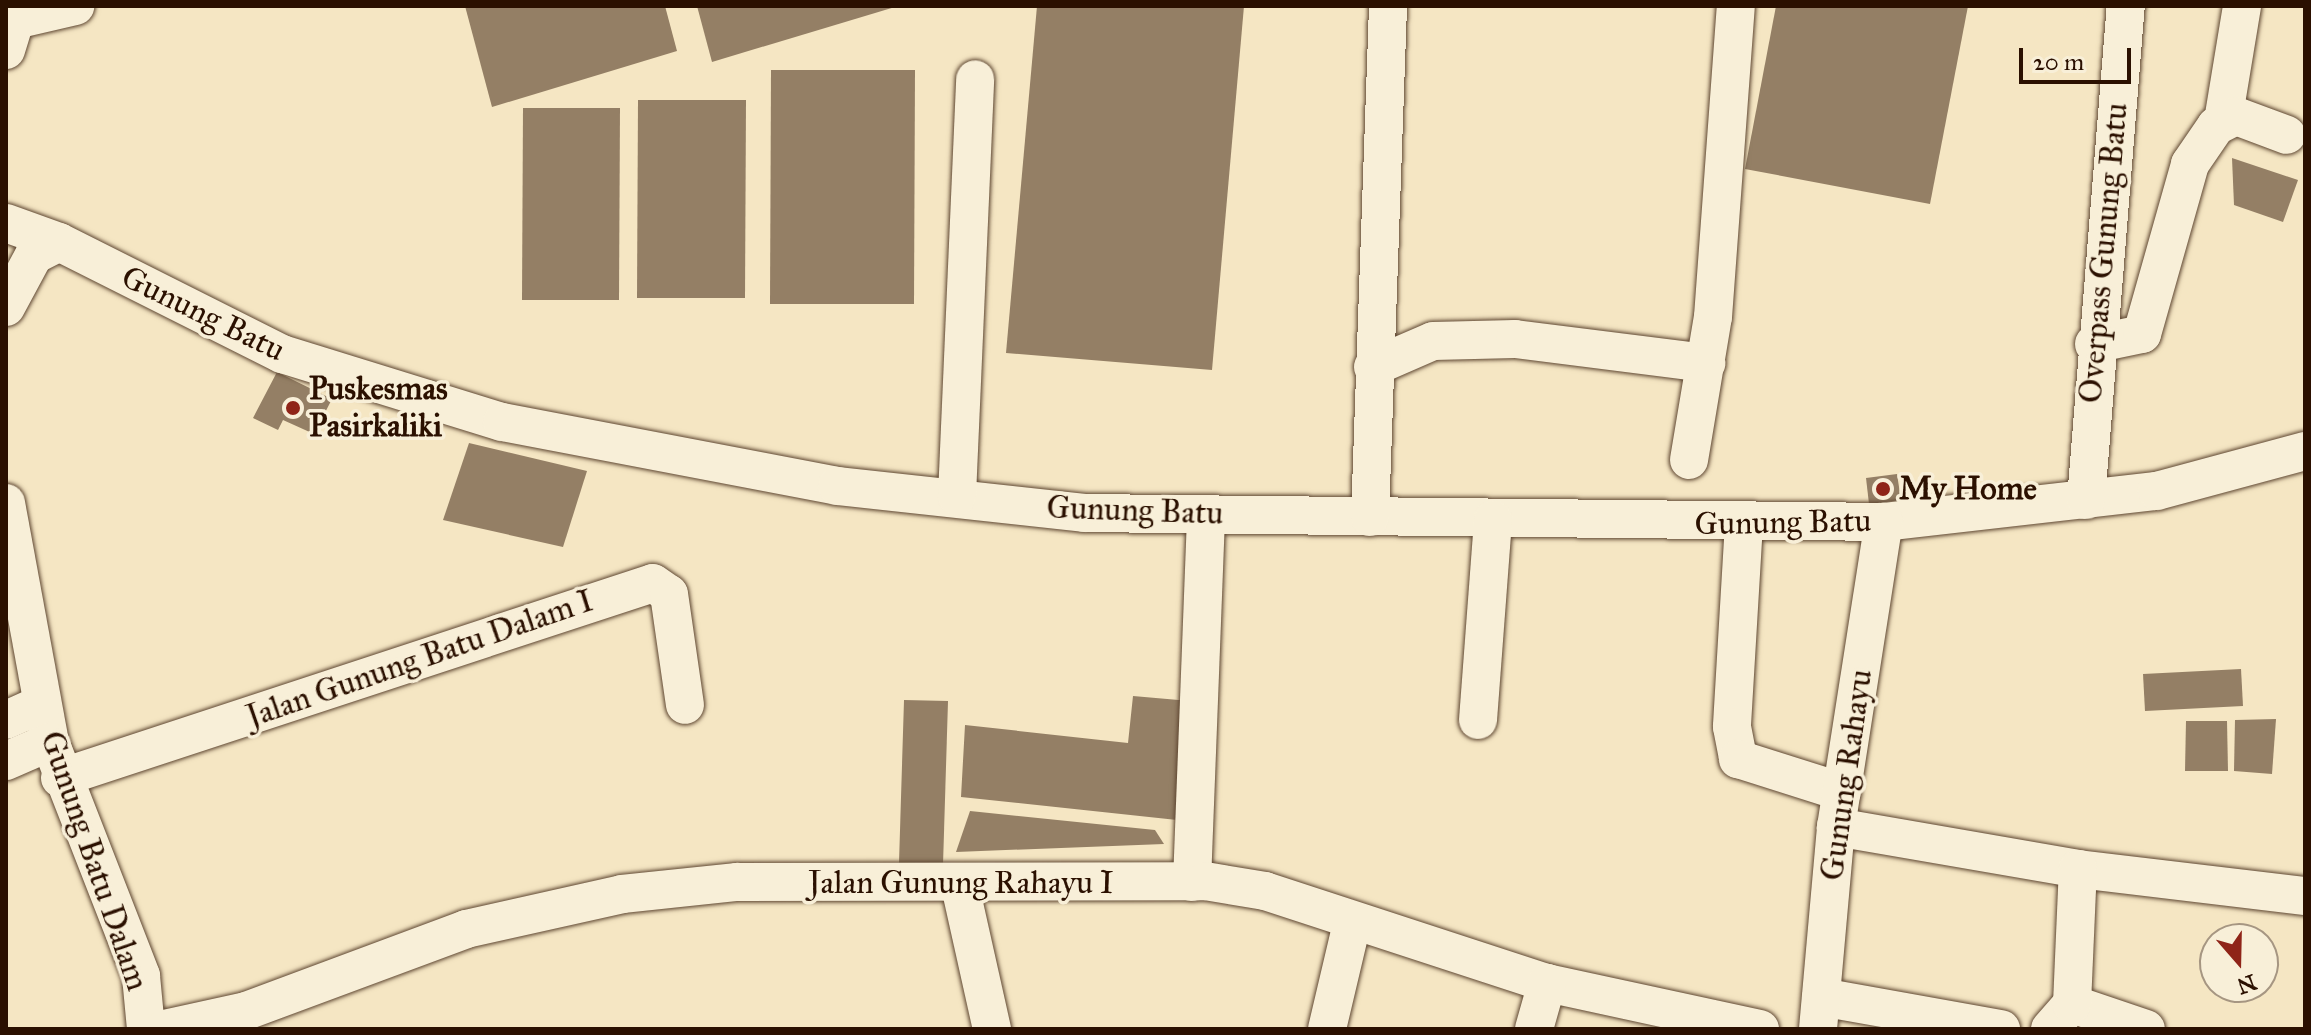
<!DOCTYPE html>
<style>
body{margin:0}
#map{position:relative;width:2311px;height:1035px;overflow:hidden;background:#f5e6c3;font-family:"IM FELL Great Primer",serif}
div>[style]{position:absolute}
.building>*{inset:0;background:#947f65}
.roads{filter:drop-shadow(0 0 2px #5e4631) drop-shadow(0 0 2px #5e4631)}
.minor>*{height:38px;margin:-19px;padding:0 19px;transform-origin:19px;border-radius:19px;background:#f8efd8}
.dots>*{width:22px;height:22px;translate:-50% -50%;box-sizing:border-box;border:4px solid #f8efd8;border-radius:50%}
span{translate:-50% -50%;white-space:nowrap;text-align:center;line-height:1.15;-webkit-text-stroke:7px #f8efd8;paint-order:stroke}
.street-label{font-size:32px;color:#2b1000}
.poi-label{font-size:32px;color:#2b1000;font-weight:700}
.left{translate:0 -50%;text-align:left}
.frame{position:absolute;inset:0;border:8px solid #2b1000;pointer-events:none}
.north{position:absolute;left:2199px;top:923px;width:80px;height:80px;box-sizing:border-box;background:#f8efd8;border:2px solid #a69682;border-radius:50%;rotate:160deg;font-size:22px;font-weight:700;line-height:32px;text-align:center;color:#2b1000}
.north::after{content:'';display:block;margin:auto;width:28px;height:36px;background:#8f2418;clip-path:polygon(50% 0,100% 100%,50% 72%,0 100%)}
.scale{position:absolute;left:2019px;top:48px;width:112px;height:36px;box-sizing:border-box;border:4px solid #2b1000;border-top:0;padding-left:10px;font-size:24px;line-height:28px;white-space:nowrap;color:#2b1000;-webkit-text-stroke:6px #f8efd8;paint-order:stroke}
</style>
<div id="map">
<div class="building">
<div style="clip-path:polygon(465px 6px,665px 6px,677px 51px,492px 107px)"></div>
<div style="clip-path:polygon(697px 6px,895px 6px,895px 7px,712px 62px)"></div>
<div style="clip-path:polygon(1037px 6px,1244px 6px,1212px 370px,1006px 353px)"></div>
<div style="clip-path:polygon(1776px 6px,1968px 6px,1930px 204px,1745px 169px)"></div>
<div style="clip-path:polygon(771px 70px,915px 70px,914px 304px,770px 304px)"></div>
<div style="clip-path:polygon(638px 100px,746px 100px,745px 298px,637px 298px)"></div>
<div style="clip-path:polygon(523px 108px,620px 108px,619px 300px,522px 300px)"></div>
<div style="clip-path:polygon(2232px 158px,2298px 180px,2283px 222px,2234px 205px)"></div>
<div style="clip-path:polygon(277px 372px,332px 399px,314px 434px,283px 420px,278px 430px,253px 418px)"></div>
<div style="clip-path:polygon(469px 443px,587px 471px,563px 547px,443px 520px)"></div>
<div style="clip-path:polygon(1897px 474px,1901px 500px,1869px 504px,1866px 478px)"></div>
<div style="clip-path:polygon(2241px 669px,2243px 706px,2145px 711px,2143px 674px)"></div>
<div style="clip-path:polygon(1133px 696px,1190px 701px,1177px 820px,961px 797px,965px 725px,1128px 743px)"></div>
<div style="clip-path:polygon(904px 700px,948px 701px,943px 865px,899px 863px)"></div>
<div style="clip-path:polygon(2276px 719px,2272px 774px,2234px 771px,2235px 720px)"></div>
<div style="clip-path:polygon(2186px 721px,2227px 721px,2228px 771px,2185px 771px)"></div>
<div style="clip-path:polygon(970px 811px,1155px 830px,1164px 844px,956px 852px)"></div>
</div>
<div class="roads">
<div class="minor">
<div style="left:6px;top:50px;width:31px;rotate:-73deg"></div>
<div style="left:15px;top:20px;width:62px;rotate:-13.1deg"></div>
<div style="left:2223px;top:121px;width:117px;rotate:-80.6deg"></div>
<div style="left:6px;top:223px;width:56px;rotate:19.7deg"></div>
<div style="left:59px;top:242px;width:250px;rotate:26.7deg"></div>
<div style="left:282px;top:354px;width:230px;rotate:17.2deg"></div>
<div style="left:502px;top:422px;width:341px;rotate:10.8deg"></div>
<div style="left:837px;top:486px;width:248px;rotate:6.2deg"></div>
<div style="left:1084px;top:513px;width:800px;rotate:0.64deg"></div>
<div style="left:1884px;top:522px;width:275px;rotate:-6.5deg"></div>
<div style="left:2157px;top:491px;width:153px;rotate:-15.1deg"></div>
<div style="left:6px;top:307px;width:59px;rotate:-61.7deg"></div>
<div style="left:34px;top:255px;width:28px;rotate:-27deg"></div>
<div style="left:2094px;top:344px;width:49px;rotate:-11.8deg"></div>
<div style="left:2142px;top:334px;width:177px;rotate:-74.2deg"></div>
<div style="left:2190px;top:164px;width:46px;rotate:-55.6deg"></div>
<div style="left:2216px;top:126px;width:22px;rotate:-27deg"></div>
<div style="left:2236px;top:116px;width:54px;rotate:20.4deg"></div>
<div style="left:1373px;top:367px;width:65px;rotate:-23.4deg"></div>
<div style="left:1433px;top:341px;width:82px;rotate:-1.4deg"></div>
<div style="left:1515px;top:339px;width:193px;rotate:7.2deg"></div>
<div style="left:1689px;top:460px;width:145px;rotate:-80.5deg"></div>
<div style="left:1713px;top:317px;width:312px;rotate:-85.8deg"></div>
<div style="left:957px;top:496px;width:417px;rotate:-87.5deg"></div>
<div style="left:2086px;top:500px;width:496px;rotate:-85.4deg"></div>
<div style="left:6px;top:503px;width:243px;rotate:79.6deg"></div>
<div style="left:50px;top:742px;width:251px;rotate:68.7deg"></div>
<div style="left:141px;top:976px;width:53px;rotate:84.6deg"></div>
<div style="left:1370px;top:517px;width:511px;rotate:-87.98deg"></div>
<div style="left:1744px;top:523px;width:204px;rotate:93.4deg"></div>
<div style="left:1732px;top:727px;width:33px;rotate:79deg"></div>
<div style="left:1738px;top:759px;width:109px;rotate:17.6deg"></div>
<div style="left:6px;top:720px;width:39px;rotate:-24deg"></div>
<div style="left:1478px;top:720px;width:201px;rotate:-85.7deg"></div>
<div style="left:6px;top:761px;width:48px;rotate:-23.4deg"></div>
<div style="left:60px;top:778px;width:624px;rotate:-18.2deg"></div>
<div style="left:653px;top:583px;width:19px;rotate:35deg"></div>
<div style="left:669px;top:594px;width:112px;rotate:81.8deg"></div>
<div style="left:1836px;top:827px;width:246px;rotate:9.8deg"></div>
<div style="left:2078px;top:869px;width:229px;rotate:6.8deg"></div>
<div style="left:1192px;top:882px;width:367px;rotate:-87.8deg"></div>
<div style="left:960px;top:886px;width:147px;rotate:77.4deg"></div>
<div style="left:1821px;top:997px;width:183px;rotate:10.1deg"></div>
<div style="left:2072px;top:1004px;width:78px;rotate:18.7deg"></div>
<div style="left:164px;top:1029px;width:84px;rotate:-12.4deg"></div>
<div style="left:246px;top:1011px;width:235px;rotate:-20.4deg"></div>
<div style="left:466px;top:929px;width:160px;rotate:-12.6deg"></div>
<div style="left:622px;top:894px;width:116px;rotate:-6deg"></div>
<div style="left:737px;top:882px;width:468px;rotate:-0.1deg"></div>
<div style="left:1205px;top:881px;width:61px;rotate:9.5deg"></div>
<div style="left:1265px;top:891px;width:297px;rotate:18.1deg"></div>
<div style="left:1547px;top:983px;width:218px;rotate:12.2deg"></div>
<div style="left:1327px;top:1029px;width:109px;rotate:-76.7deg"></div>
<div style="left:1534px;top:1029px;width:48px;rotate:-74.2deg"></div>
<div style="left:1818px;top:1029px;width:203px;rotate:-84.9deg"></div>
<div style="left:1836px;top:827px;width:309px;rotate:-81.1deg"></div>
<div style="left:2050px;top:1029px;width:33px;rotate:-49deg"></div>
<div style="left:2072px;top:1004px;width:135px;rotate:-87.5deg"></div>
</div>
</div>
<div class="dots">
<div style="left:293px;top:408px;background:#8f2418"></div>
<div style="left:1883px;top:489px;background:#8f2418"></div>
</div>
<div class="street-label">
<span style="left:2104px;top:253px;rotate:-85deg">Overpass Gunung Batu</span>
<span style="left:203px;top:314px;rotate:26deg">Gunung Batu</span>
<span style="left:1135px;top:511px;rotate:2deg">Gunung Batu</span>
<span style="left:1783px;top:523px;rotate:-1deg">Gunung Batu</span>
<span style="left:420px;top:659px;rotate:-19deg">Jalan Gunung Batu Dalam I</span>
<span style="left:1847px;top:775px;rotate:-82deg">Gunung Rahayu</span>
<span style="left:94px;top:861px;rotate:71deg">Gunung Batu Dalam</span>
<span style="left:961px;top:883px">Jalan Gunung Rahayu I</span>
</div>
<div class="poi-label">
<span class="left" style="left:309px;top:408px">Puskesmas<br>Pasirkaliki</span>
<span class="left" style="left:1899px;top:489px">My Home</span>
</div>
<div class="frame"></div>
<div class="north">N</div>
<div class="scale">20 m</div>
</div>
